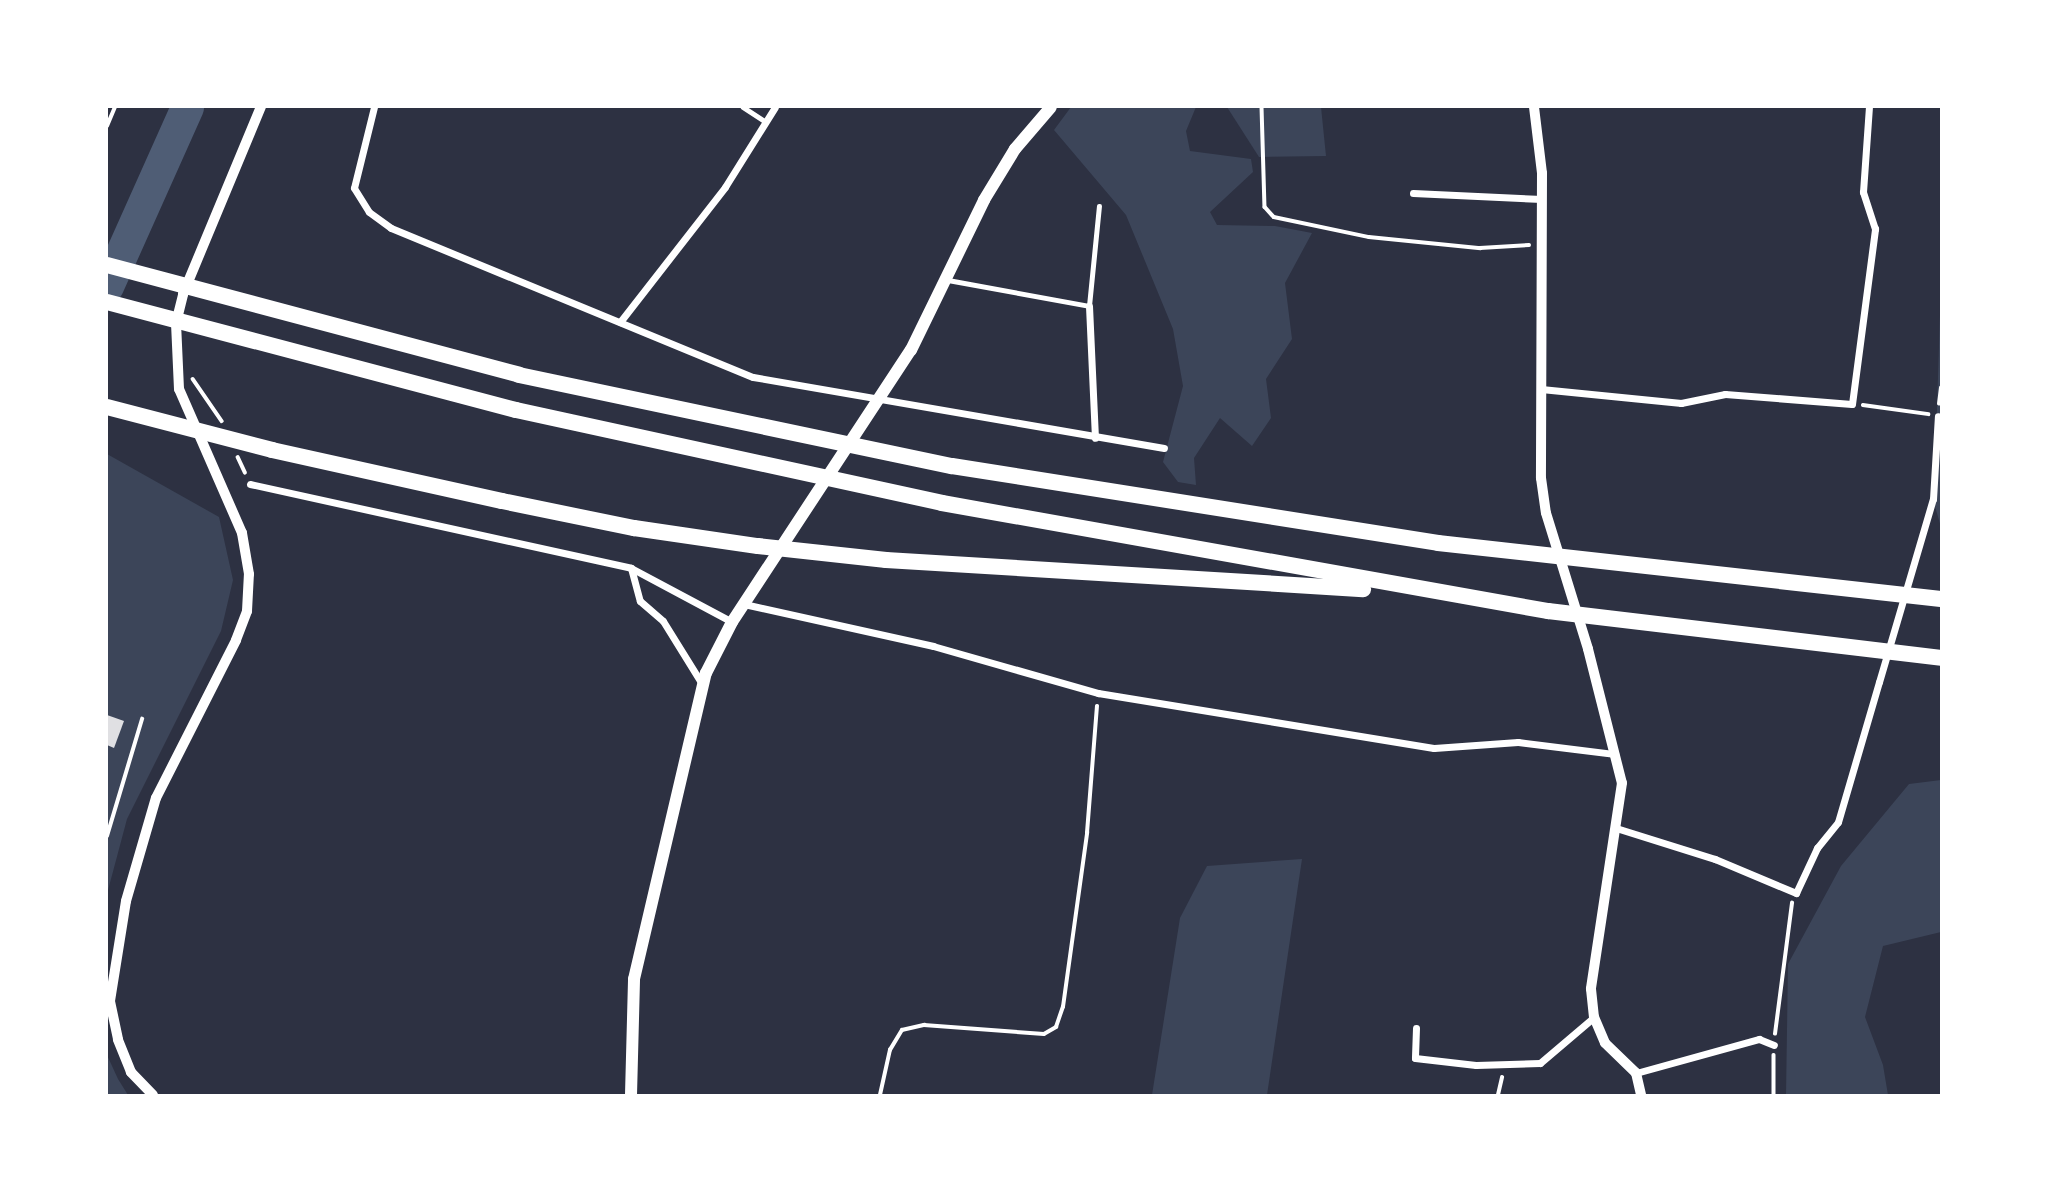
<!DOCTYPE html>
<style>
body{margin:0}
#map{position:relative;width:2048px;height:1202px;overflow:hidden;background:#2d3142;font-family:Lato,sans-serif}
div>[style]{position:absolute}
.green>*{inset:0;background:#3c4559}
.river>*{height:33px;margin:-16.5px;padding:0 16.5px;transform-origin:16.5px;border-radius:16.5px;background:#4f5d75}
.building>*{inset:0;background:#e0e0e3}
.path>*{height:3.5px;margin:-1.75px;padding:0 1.75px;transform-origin:1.75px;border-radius:1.75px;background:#fff}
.service>*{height:4.5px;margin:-2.25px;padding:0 2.25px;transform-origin:2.25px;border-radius:2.25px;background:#fff}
.minor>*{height:7px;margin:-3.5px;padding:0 3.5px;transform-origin:3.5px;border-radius:3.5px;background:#fff}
.tertiary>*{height:10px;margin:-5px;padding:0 5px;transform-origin:5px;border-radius:5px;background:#fff}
.secondary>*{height:12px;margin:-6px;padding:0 6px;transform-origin:6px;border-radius:6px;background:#fff}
.motorway>*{height:16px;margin:-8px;padding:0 8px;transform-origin:8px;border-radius:8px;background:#fff}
span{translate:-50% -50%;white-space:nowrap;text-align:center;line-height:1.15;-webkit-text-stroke:5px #fff;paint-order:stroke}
.frame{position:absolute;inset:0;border:108px solid #fff;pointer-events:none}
</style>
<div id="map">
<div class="green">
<div style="clip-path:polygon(1071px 107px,1196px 107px,1186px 131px,1190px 151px,1251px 159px,1253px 172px,1210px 212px,1217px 225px,1275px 226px,1312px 233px,1285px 283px,1292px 339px,1266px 379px,1271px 418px,1252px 446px,1220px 418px,1194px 458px,1196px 485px,1178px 482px,1163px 462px,1183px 386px,1173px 329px,1126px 215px,1054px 130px)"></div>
<div style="clip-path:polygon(1227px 107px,1321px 107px,1326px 156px,1259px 157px)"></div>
<div style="clip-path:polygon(1941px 282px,1941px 527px,1934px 503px)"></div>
<div style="clip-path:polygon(107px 454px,219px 517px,233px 580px,221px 631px,127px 819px,107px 894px)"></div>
<div style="clip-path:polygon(1941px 780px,1941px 932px,1883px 946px,1865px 1017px,1883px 1065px,1888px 1095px,1786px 1095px,1788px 964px,1841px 866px,1909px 784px)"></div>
<div style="clip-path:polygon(1302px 859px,1267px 1095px,1152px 1095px,1180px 918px,1207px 866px)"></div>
<div style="clip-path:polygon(107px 1055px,118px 1079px,128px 1095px,107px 1095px)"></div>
</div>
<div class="river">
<div style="left:107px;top:286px;width:196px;rotate:-65.9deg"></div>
</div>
<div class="building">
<div style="clip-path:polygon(107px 715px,124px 721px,114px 748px,107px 745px)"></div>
</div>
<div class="path">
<div style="left:1262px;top:107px;width:100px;rotate:88.3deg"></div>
<div style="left:1265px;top:207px;width:13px;rotate:48deg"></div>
<div style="left:1274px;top:217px;width:97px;rotate:11.9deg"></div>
<div style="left:1369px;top:237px;width:112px;rotate:5.7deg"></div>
<div style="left:1480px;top:248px;width:49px;rotate:-3.5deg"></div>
<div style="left:107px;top:126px;width:21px;rotate:-67deg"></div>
<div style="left:193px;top:379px;width:51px;rotate:55.4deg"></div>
<div style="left:1939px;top:404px;width:16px;rotate:-83deg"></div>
<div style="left:1863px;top:405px;width:66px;rotate:7.9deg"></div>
<div style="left:238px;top:457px;width:17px;rotate:65deg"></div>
<div style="left:107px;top:836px;width:122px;rotate:-73.3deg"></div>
<div style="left:1775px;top:1034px;width:132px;rotate:-82.6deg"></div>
<div style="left:1774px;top:1055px;width:40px;rotate:90deg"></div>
<div style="left:880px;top:1095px;width:46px;rotate:-77.5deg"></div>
<div style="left:890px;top:1050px;width:23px;rotate:-59deg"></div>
<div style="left:902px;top:1030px;width:23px;rotate:-13deg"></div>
<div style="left:924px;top:1025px;width:120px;rotate:4.3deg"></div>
<div style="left:1044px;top:1034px;width:14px;rotate:-30deg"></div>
<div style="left:1056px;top:1027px;width:21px;rotate:-71deg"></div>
<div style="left:1063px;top:1007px;width:176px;rotate:-82.1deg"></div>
<div style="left:1087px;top:833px;width:127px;rotate:-85.5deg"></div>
<div style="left:1498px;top:1095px;width:18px;rotate:-77deg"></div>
</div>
<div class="service">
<div style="left:743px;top:107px;width:27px;rotate:33deg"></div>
<div style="left:948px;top:280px;width:143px;rotate:10.4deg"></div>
<div style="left:1089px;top:306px;width:100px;rotate:-84.3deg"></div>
</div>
<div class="minor">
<div style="left:374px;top:107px;width:83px;rotate:103.9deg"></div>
<div style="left:354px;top:188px;width:28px;rotate:58deg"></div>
<div style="left:369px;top:212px;width:27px;rotate:36deg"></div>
<div style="left:391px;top:228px;width:391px;rotate:22.4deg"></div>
<div style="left:753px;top:377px;width:417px;rotate:9.8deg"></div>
<div style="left:1413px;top:193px;width:129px;rotate:2.7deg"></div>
<div style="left:1089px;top:306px;width:132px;rotate:87.4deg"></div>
<div style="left:620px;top:322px;width:171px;rotate:-52.1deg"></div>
<div style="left:725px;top:187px;width:94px;rotate:-58deg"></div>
<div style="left:1541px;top:389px;width:141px;rotate:5.7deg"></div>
<div style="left:1681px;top:403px;width:45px;rotate:-11.6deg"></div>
<div style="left:1725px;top:394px;width:127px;rotate:4.5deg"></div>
<div style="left:1852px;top:404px;width:177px;rotate:-82.5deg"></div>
<div style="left:1875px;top:229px;width:39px;rotate:-108deg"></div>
<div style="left:1863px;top:192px;width:85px;rotate:-86deg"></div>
<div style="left:250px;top:484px;width:390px;rotate:12.4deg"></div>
<div style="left:631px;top:568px;width:115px;rotate:28.1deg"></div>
<div style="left:631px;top:568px;width:34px;rotate:75deg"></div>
<div style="left:640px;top:601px;width:30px;rotate:41deg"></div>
<div style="left:663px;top:621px;width:74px;rotate:58.2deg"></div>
<div style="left:744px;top:604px;width:194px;rotate:12.5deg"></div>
<div style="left:933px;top:646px;width:172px;rotate:15.9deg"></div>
<div style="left:1098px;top:693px;width:340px;rotate:9.3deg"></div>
<div style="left:1434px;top:748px;width:84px;rotate:-4.1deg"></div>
<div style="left:1518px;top:742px;width:98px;rotate:7.1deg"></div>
<div style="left:1616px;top:828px;width:104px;rotate:17.4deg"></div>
<div style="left:1715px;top:859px;width:88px;rotate:22.8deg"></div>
<div style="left:1796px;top:893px;width:50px;rotate:-65deg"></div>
<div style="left:1817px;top:848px;width:33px;rotate:-51deg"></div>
<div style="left:1838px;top:822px;width:146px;rotate:-73.7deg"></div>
<div style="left:1879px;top:682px;width:191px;rotate:-73.6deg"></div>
<div style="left:1933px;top:499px;width:83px;rotate:-86.6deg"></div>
<div style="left:1416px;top:1028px;width:30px;rotate:92deg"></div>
<div style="left:1415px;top:1058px;width:61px;rotate:6.5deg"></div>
<div style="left:1476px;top:1065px;width:64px;rotate:-1.8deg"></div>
<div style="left:1540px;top:1063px;width:71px;rotate:-40.4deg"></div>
<div style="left:1636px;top:1073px;width:128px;rotate:-15.5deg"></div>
<div style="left:1759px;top:1039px;width:16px;rotate:22deg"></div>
</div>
<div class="tertiary">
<div style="left:1534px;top:107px;width:66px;rotate:83.1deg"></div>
<div style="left:1542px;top:173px;width:305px;rotate:90.2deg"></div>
<div style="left:1541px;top:478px;width:35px;rotate:82deg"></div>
<div style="left:1546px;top:513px;width:142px;rotate:72.8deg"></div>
<div style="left:1588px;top:649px;width:138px;rotate:75.8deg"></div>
<div style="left:1622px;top:783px;width:208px;rotate:98.6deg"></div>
<div style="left:1591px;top:989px;width:28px;rotate:84deg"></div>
<div style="left:1594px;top:1017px;width:28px;rotate:67deg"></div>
<div style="left:1605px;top:1043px;width:43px;rotate:44.1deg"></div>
<div style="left:1636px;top:1073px;width:23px;rotate:77deg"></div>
<div style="left:153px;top:1095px;width:32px;rotate:-134deg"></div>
<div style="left:131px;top:1072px;width:35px;rotate:-112deg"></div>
<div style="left:118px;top:1039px;width:39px;rotate:-102deg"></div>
<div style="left:110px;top:1001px;width:101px;rotate:-80.9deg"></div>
<div style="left:126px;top:901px;width:107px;rotate:-73.8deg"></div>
<div style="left:156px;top:798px;width:177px;rotate:-63.1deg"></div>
<div style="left:236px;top:640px;width:31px;rotate:-69deg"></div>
<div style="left:247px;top:611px;width:37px;rotate:-87deg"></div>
<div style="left:249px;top:574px;width:42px;rotate:-99.7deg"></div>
<div style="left:242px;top:533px;width:157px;rotate:-113.6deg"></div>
<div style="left:179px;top:389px;width:66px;rotate:-92.6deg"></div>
<div style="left:176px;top:323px;width:30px;rotate:-76deg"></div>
<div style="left:183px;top:294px;width:203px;rotate:-67.4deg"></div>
</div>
<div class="secondary">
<div style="left:631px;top:1095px;width:116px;rotate:-88.5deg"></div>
<div style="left:634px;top:979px;width:314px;rotate:-76.8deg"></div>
<div style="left:706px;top:673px;width:57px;rotate:-63deg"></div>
<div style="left:732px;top:622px;width:326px;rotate:-56.7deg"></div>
<div style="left:911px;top:350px;width:167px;rotate:-64deg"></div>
<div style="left:984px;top:200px;width:60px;rotate:-58.7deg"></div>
<div style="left:1015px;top:149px;width:55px;rotate:-49.4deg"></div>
</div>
<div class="motorway">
<div style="left:107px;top:265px;width:426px;rotate:14.9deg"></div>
<div style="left:519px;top:375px;width:442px;rotate:11.9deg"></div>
<div style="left:952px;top:466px;width:492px;rotate:9deg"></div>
<div style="left:1438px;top:543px;width:506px;rotate:6.35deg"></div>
<div style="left:107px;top:302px;width:423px;rotate:14.8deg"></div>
<div style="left:516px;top:410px;width:436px;rotate:12.3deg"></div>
<div style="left:942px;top:503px;width:616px;rotate:10.11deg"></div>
<div style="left:1548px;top:611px;width:396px;rotate:6.8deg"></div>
<div style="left:107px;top:407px;width:171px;rotate:14.6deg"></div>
<div style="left:272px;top:450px;width:236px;rotate:12.5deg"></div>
<div style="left:502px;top:501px;width:135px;rotate:11.6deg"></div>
<div style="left:634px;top:528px;width:125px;rotate:8.3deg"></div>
<div style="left:758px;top:546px;width:129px;rotate:6.2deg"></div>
<div style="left:886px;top:560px;width:478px;rotate:3.5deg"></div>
</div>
<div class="frame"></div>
</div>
